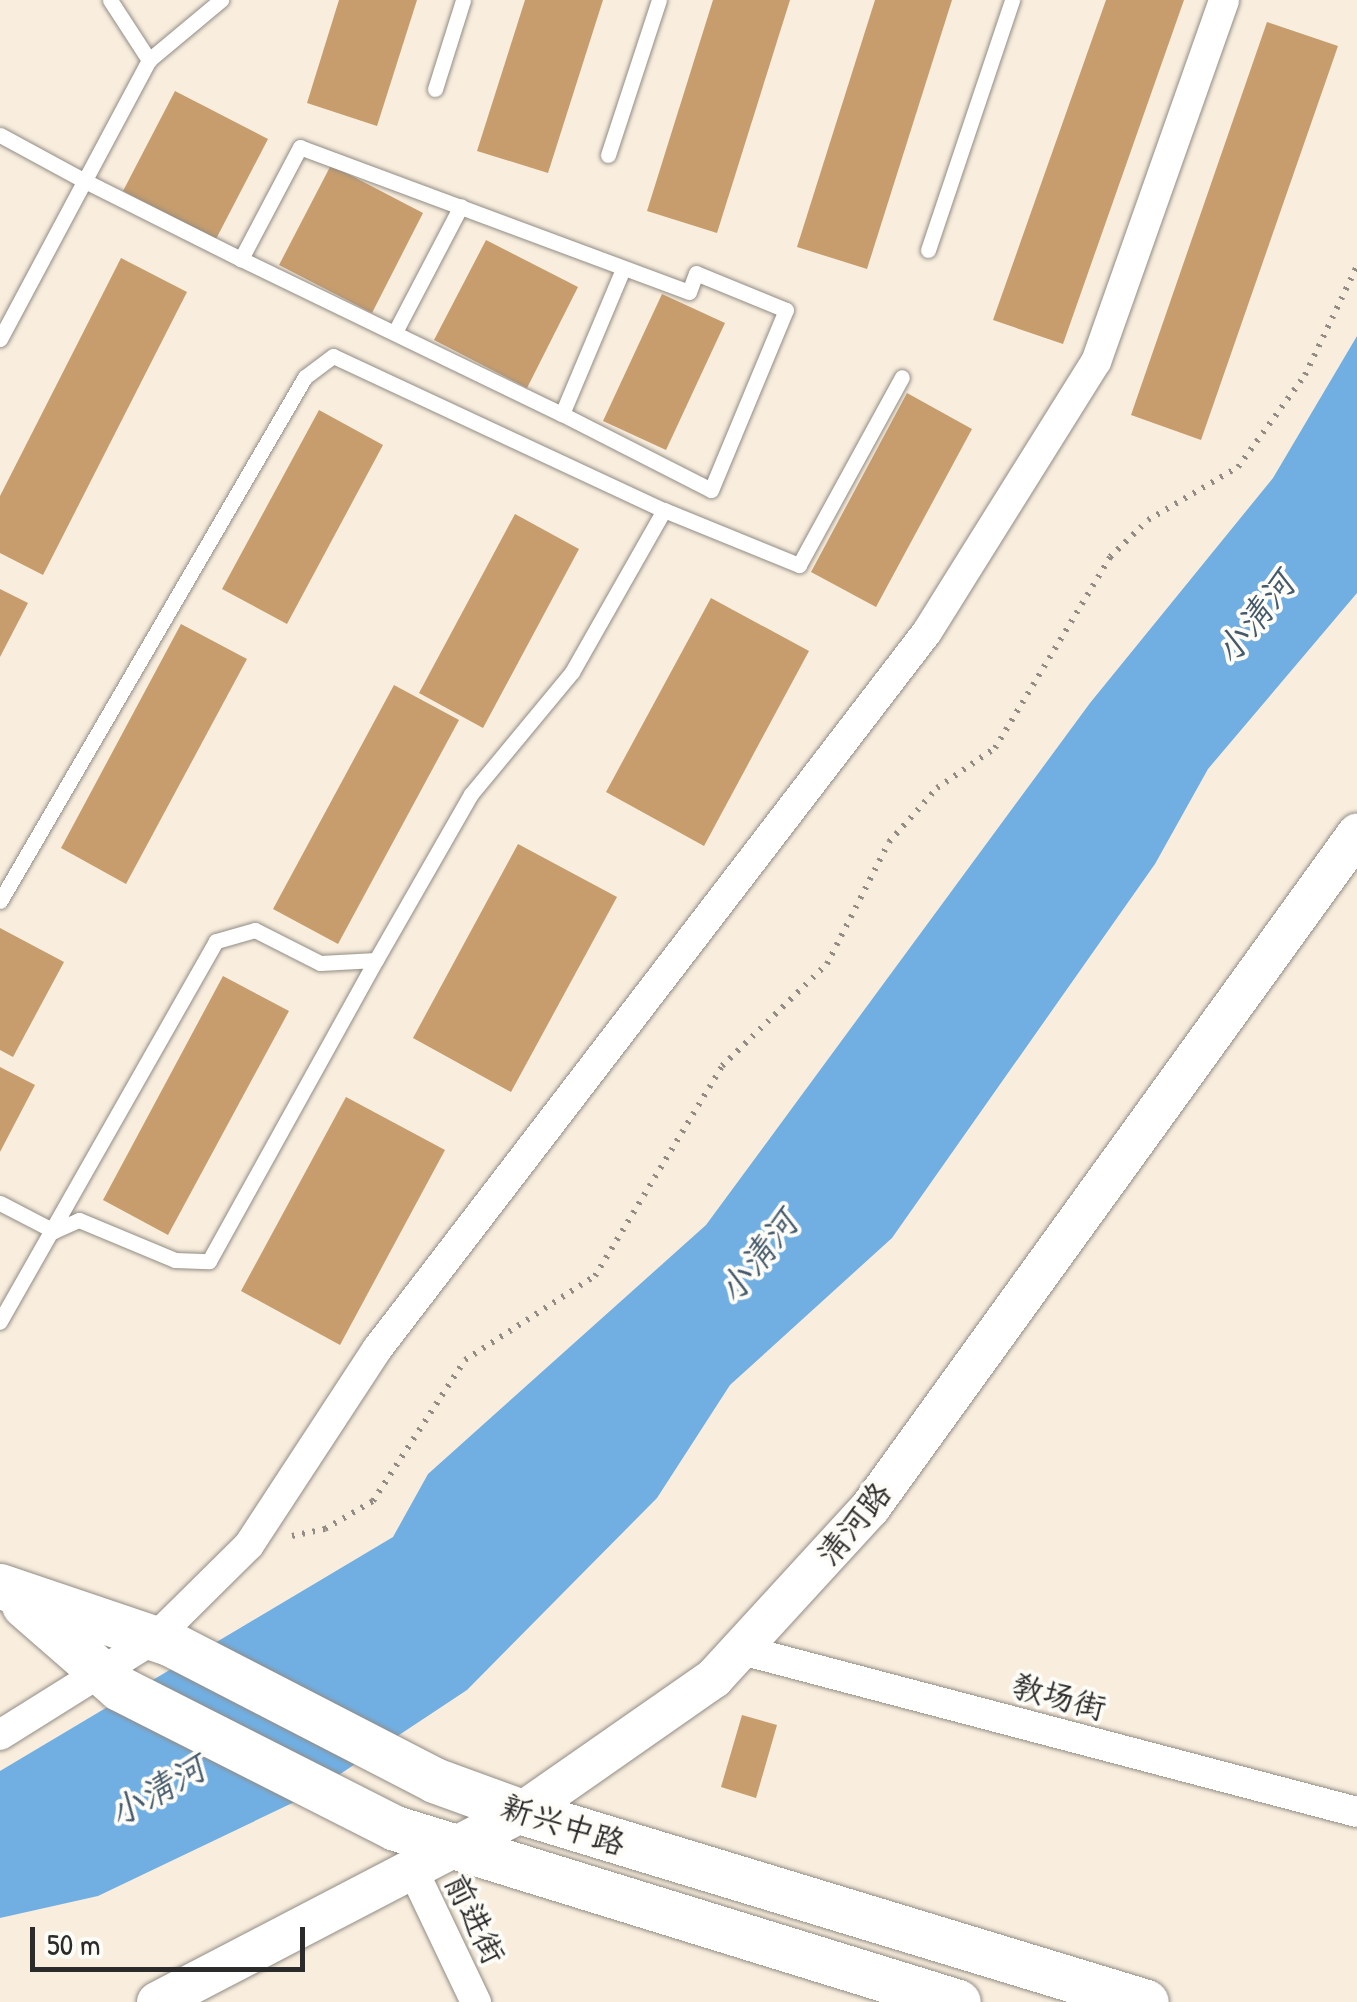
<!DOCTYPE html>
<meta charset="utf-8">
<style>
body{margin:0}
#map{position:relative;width:1357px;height:2002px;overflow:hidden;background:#f9eede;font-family:"Patrick Hand","LXGW WenKai TC",sans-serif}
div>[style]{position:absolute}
.water>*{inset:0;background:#71afe3}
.building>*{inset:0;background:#c79d6e}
.path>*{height:6px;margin-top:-3px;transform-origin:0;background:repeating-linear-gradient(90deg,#928c84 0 2.5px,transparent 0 10.5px)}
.roads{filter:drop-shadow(0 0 2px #928c84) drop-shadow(0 0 2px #928c84)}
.service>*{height:15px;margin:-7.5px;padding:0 7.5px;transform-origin:7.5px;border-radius:7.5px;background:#fff}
.minor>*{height:30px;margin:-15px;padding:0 15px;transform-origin:15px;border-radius:15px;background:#fff}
.tertiary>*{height:40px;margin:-20px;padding:0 20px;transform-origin:20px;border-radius:20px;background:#fff}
.secondary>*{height:45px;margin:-22.5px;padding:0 22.5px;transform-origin:22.5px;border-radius:22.5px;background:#fff}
span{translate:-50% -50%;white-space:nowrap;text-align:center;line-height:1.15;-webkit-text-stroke:8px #fdfcf7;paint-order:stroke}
.street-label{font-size:32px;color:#2b2b2b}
.water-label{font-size:35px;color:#44596b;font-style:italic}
.scale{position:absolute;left:30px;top:1927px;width:275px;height:45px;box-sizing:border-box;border:5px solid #2b2b2b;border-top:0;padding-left:12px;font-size:30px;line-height:35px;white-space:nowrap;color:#2b2b2b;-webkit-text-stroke:8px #fdfcf7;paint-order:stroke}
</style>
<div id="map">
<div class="water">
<div style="clip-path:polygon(1357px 336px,1357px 593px,1208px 769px,1155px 864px,892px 1238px,730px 1385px,657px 1498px,467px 1690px,307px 1796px,98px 1896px,0 1918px,0 1771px,393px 1537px,428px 1474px,706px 1225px,1090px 703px,1273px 478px)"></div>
</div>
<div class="building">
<div style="clip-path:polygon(339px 0,417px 0,377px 126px,307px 103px)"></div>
<div style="clip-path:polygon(525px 0,603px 0,548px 173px,477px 151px)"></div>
<div style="clip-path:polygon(713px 0,790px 0,717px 233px,647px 211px)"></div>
<div style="clip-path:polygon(875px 0,952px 0,867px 269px,797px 247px)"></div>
<div style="clip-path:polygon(1106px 0,1184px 0,1063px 344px,993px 320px)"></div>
<div style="clip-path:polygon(1267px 22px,1338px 46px,1201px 440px,1131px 415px)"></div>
<div style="clip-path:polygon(175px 91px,268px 139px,216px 239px,123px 191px)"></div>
<div style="clip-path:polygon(331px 165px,423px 213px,372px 313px,279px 265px)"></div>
<div style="clip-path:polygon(486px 240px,578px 287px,527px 388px,434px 340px)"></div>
<div style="clip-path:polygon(121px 258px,187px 292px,43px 575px,0 553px,0 496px)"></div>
<div style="clip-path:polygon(662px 294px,725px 323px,666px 450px,603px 421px)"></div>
<div style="clip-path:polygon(907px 393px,972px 429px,876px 607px,811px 572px)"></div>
<div style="clip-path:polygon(319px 410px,383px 445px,287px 624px,222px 589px)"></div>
<div style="clip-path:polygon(515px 514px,579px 549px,483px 728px,419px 693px)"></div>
<div style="clip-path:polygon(0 589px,28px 603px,0 657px)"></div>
<div style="clip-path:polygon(711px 598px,809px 651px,704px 846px,606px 792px)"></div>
<div style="clip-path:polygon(181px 624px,247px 659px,126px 884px,61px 848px)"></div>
<div style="clip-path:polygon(394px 685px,459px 720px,338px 944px,273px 909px)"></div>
<div style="clip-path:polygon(518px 844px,617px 897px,511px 1092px,413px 1038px)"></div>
<div style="clip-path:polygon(0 928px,64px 962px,13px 1057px,0 1050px)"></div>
<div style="clip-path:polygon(223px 976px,289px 1011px,168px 1235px,103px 1200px)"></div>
<div style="clip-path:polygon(0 1067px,35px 1085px,0 1152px)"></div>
<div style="clip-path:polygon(346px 1097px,445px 1150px,340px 1345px,241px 1291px)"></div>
<div style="clip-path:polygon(742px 1715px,777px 1725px,756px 1798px,721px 1787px)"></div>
</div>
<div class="path">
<div style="left:292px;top:1536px;width:34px;rotate:-12deg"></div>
<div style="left:325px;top:1529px;width:56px;rotate:-30.3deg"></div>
<div style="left:373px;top:1501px;width:168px;rotate:-56.9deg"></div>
<div style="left:465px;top:1360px;width:155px;rotate:-32.9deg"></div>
<div style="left:595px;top:1276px;width:245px;rotate:-58.8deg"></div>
<div style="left:722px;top:1066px;width:146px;rotate:-44.2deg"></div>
<div style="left:827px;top:964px;width:137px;rotate:-63.1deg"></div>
<div style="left:889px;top:842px;width:72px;rotate:-48.4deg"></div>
<div style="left:937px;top:788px;width:70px;rotate:-34.6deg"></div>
<div style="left:995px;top:748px;width:223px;rotate:-58.9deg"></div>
<div style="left:1110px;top:557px;width:53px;rotate:-44.2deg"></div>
<div style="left:1148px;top:520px;width:104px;rotate:-30.5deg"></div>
<div style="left:1238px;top:467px;width:114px;rotate:-53.9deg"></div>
<div style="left:1305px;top:375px;width:121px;rotate:-64.5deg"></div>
</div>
<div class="roads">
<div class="service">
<div style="left:110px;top:0;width:72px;rotate:57deg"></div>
<div style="left:435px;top:89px;width:93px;rotate:-72.5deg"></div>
<div style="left:0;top:135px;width:94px;rotate:28.5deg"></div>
<div style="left:83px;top:180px;width:177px;rotate:26.6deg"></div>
<div style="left:241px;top:259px;width:356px;rotate:25.8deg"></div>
<div style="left:562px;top:414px;width:167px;rotate:27deg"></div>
<div style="left:711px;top:490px;width:195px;rotate:-67.4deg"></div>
<div style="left:786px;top:310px;width:97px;rotate:-157.7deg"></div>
<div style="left:696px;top:273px;width:20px;rotate:110deg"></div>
<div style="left:689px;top:292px;width:415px;rotate:-159.6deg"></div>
<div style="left:300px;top:147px;width:127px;rotate:117.8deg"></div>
<div style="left:608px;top:155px;width:163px;rotate:-71.8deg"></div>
<div style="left:928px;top:250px;width:264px;rotate:-71.4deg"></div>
<div style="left:395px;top:332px;width:142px;rotate:-62.4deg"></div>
<div style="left:0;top:339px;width:316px;rotate:-61.9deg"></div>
<div style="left:149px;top:60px;width:94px;rotate:-39.8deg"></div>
<div style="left:562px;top:414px;width:157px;rotate:-67.2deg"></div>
<div style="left:664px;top:510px;width:146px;rotate:22.2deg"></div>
<div style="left:799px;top:565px;width:214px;rotate:-61.3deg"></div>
<div style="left:0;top:901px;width:606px;rotate:-59.8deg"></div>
<div style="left:305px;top:377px;width:35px;rotate:-37deg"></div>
<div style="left:333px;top:356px;width:365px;rotate:25deg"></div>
<div style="left:664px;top:510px;width:186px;rotate:119.6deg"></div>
<div style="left:572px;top:672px;width:158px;rotate:129.6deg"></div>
<div style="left:471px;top:794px;width:191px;rotate:119.8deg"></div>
<div style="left:376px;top:960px;width:56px;rotate:176.9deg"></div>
<div style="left:320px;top:963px;width:73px;rotate:-153.1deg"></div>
<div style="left:255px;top:930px;width:41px;rotate:164.2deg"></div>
<div style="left:216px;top:941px;width:438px;rotate:119.6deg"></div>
<div style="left:0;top:1203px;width:61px;rotate:27.4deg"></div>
<div style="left:54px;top:1231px;width:27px;rotate:-24deg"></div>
<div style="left:79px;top:1220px;width:104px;rotate:22.6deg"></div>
<div style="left:175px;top:1260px;width:34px;rotate:2deg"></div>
<div style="left:209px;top:1261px;width:344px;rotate:-61deg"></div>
</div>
<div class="minor">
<div style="left:742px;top:1650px;width:636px;rotate:14.76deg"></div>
<div style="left:0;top:1735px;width:183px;rotate:-32deg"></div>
<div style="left:155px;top:1638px;width:132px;rotate:-44.7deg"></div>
<div style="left:249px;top:1545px;width:235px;rotate:-56.8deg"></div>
<div style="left:378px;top:1348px;width:902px;rotate:-52.52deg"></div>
<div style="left:927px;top:632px;width:319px;rotate:-58deg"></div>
<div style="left:1096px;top:362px;width:384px;rotate:-70.5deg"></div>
<div style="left:411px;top:1866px;width:151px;rotate:64.5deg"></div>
</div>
<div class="tertiary">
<div style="left:157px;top:2002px;width:411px;rotate:-27.5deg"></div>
<div style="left:522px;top:1812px;width:234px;rotate:-34.9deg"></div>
<div style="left:714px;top:1678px;width:231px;rotate:-47.5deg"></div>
<div style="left:870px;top:1508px;width:832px;rotate:-54.15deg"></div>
</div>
<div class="secondary">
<div style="left:0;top:1586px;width:181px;rotate:18.7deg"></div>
<div style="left:171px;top:1644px;width:296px;rotate:27.3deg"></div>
<div style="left:434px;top:1780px;width:94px;rotate:20deg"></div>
<div style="left:522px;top:1812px;width:652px;rotate:16.93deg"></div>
<div style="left:24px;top:1605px;width:126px;rotate:41.1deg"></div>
<div style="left:119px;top:1688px;width:309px;rotate:26.9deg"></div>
<div style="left:395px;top:1828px;width:589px;rotate:17.17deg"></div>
</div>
</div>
<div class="street-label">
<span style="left:854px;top:1524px;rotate:-51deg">清河路</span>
<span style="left:1059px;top:1697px;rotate:15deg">教场街</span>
<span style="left:563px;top:1825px;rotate:18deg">新兴中路</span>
<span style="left:475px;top:1919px;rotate:64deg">前进街</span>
</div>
<div class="water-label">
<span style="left:1255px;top:618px;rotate:-52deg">小清河</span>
<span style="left:758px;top:1257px;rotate:-52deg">小清河</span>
<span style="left:157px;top:1791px;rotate:-30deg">小清河</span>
</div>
<div class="scale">50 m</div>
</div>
